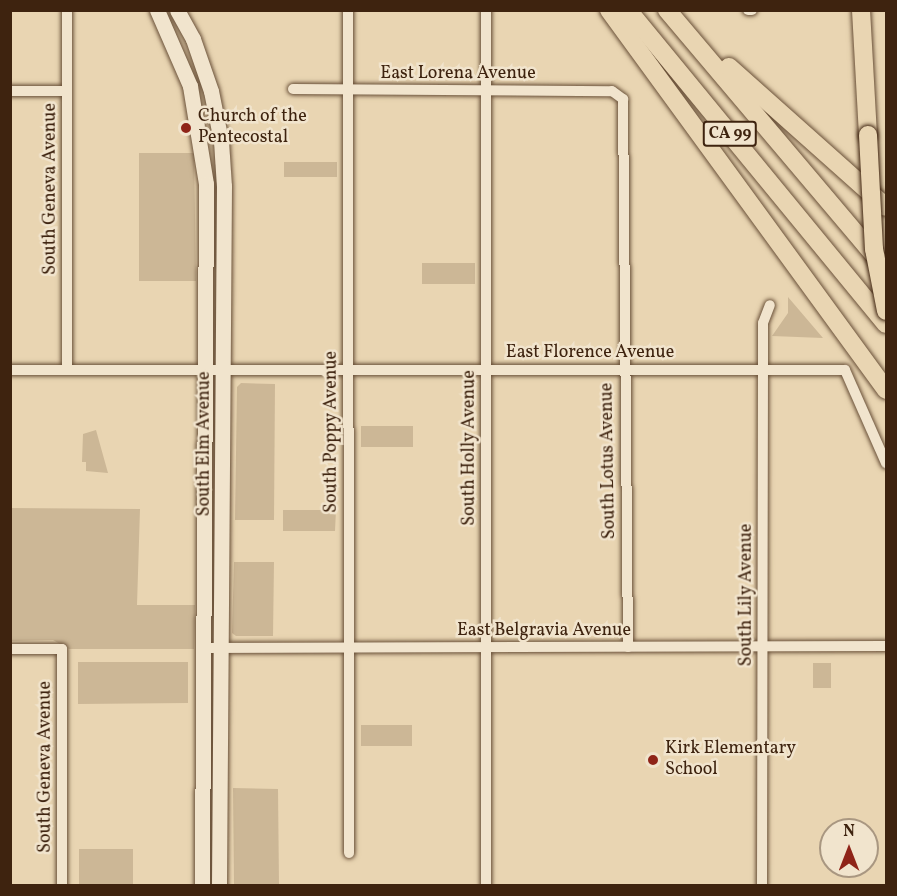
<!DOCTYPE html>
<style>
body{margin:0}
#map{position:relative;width:897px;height:896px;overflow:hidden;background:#e9d5b2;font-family:Vollkorn,serif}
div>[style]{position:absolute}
.green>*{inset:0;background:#ccb796}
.roads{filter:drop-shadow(0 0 2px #695038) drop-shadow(0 0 2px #695038)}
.street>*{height:10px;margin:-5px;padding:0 5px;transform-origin:5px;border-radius:5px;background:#f1e4cd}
.secondary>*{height:15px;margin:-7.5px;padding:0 7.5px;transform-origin:7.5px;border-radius:7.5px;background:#f1e4cd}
.highway>*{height:18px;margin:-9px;padding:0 9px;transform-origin:9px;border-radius:9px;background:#e9d5b2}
.bridges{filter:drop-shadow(0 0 2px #3e230f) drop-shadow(0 0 2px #3e230f)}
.highway-bridge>*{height:18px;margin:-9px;padding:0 9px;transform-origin:9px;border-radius:9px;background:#e9d5b2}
.dots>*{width:16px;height:16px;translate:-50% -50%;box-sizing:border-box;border:3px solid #f1e4cd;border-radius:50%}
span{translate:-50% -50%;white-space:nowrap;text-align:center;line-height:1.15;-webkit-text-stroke:5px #f1e4cd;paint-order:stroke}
.shield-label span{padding:2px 4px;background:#f1e4cd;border:2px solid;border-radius:4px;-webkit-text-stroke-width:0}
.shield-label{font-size:16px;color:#3e230f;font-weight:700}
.street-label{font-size:18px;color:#3e230f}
.poi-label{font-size:18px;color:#3e230f}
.left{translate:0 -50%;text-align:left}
.frame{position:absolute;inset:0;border:12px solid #3e230f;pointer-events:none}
.north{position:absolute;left:819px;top:818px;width:60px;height:60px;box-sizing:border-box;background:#f1e4cd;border:2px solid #a99781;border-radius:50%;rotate:0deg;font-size:16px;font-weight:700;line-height:24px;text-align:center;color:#3e230f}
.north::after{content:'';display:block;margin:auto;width:21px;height:27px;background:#8f2418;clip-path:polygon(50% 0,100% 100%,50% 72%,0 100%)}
</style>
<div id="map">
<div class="green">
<div style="clip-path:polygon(139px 153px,194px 153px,196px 281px,139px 281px)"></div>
<div style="clip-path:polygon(284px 162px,337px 162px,337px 177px,284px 177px)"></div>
<div style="clip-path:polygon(422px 263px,475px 263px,475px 284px,422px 284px)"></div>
<div style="clip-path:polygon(788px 297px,823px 338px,772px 336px,788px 313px)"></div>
<div style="clip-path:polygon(241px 383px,275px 384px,274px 520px,235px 520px,237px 387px)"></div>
<div style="clip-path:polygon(361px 426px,413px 426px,413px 447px,361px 447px)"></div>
<div style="clip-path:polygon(96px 430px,108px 473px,86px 471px,86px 462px,82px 462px,83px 434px)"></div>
<div style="clip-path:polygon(10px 508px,140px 509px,137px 605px,195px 605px,194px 649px,69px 649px,53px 640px,11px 641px)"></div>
<div style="clip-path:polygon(283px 510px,336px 510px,335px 531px,283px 531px)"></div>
<div style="clip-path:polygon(234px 562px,274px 562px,273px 636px,236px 636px,232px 633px)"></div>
<div style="clip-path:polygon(78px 662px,188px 662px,188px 703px,78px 704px)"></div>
<div style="clip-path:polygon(813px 663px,831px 663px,831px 688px,813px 688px)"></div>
<div style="clip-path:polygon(361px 725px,412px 725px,412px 746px,361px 746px)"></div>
<div style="clip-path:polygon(233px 788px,278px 789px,279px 885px,234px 885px)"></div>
<div style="clip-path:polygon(79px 849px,133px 849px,133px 885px,79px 885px)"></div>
</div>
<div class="roads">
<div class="street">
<div style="left:348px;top:10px;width:843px;rotate:89.93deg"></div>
<div style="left:748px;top:10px;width:4px"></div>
<div style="left:293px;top:89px;width:319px;rotate:0.4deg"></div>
<div style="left:612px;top:91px;width:14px;rotate:36deg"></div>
<div style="left:623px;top:99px;width:548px;rotate:89.48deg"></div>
<div style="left:10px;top:91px;width:57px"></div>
<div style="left:67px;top:368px;width:358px;rotate:-90deg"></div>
<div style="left:10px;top:370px;width:835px"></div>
<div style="left:845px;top:370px;width:102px;rotate:66.2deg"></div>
<div style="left:202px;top:648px;width:684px;rotate:-0.17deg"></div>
<div style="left:10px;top:649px;width:52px"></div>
<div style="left:62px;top:649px;width:237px;rotate:90deg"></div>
<div style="left:486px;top:886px;width:876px;rotate:-90deg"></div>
<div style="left:762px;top:886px;width:516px;rotate:-89.89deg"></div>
<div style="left:763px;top:370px;width:47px;rotate:-90deg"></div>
<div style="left:763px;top:323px;width:19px;rotate:-69deg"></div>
</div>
<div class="secondary">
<div style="left:157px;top:10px;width:83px;rotate:66.5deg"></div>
<div style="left:190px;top:86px;width:99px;rotate:80.7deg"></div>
<div style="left:206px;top:184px;width:702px;rotate:90.33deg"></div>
<div style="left:177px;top:10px;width:33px;rotate:61deg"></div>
<div style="left:193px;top:39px;width:55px;rotate:70.9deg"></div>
<div style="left:211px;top:91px;width:51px;rotate:78.7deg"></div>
<div style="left:221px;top:141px;width:45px;rotate:86.2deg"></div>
<div style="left:224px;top:186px;width:700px;rotate:90.41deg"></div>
</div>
<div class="highway">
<div style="left:609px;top:10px;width:470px;rotate:53.9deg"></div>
<div style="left:628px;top:10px;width:406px;rotate:50.6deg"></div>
<div style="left:667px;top:10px;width:330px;rotate:49.8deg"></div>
<div style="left:861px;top:10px;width:125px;rotate:86.8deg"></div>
<div style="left:729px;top:67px;width:210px;rotate:41.7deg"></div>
</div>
</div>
<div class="bridges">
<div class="highway-bridge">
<div style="left:868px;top:135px;width:114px;rotate:87deg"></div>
<div style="left:874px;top:249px;width:63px;rotate:79deg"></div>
</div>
</div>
<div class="dots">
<div style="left:186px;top:128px;background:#8f2418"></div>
<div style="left:653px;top:760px;background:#8f2418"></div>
</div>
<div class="shield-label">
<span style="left:730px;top:134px">CA 99</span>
</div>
<div class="street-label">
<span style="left:458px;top:74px">East Lorena Avenue</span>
<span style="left:51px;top:189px;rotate:-90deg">South Geneva Avenue</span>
<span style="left:590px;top:353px">East Florence Avenue</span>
<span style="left:332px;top:432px;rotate:-90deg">South Poppy Avenue</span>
<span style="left:205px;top:444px;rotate:-90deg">South Elm Avenue</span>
<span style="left:470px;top:448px;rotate:-90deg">South Holly Avenue</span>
<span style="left:609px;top:461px;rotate:-91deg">South Lotus Avenue</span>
<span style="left:747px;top:595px;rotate:-90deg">South Lily Avenue</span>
<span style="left:544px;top:631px">East Belgravia Avenue</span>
<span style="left:46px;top:767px;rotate:-90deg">South Geneva Avenue</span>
</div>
<div class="poi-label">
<span class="left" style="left:198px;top:128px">Church of the<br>Pentecostal</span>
<span class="left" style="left:665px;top:760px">Kirk Elementary<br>School</span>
</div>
<div class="frame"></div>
<div class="north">N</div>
</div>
